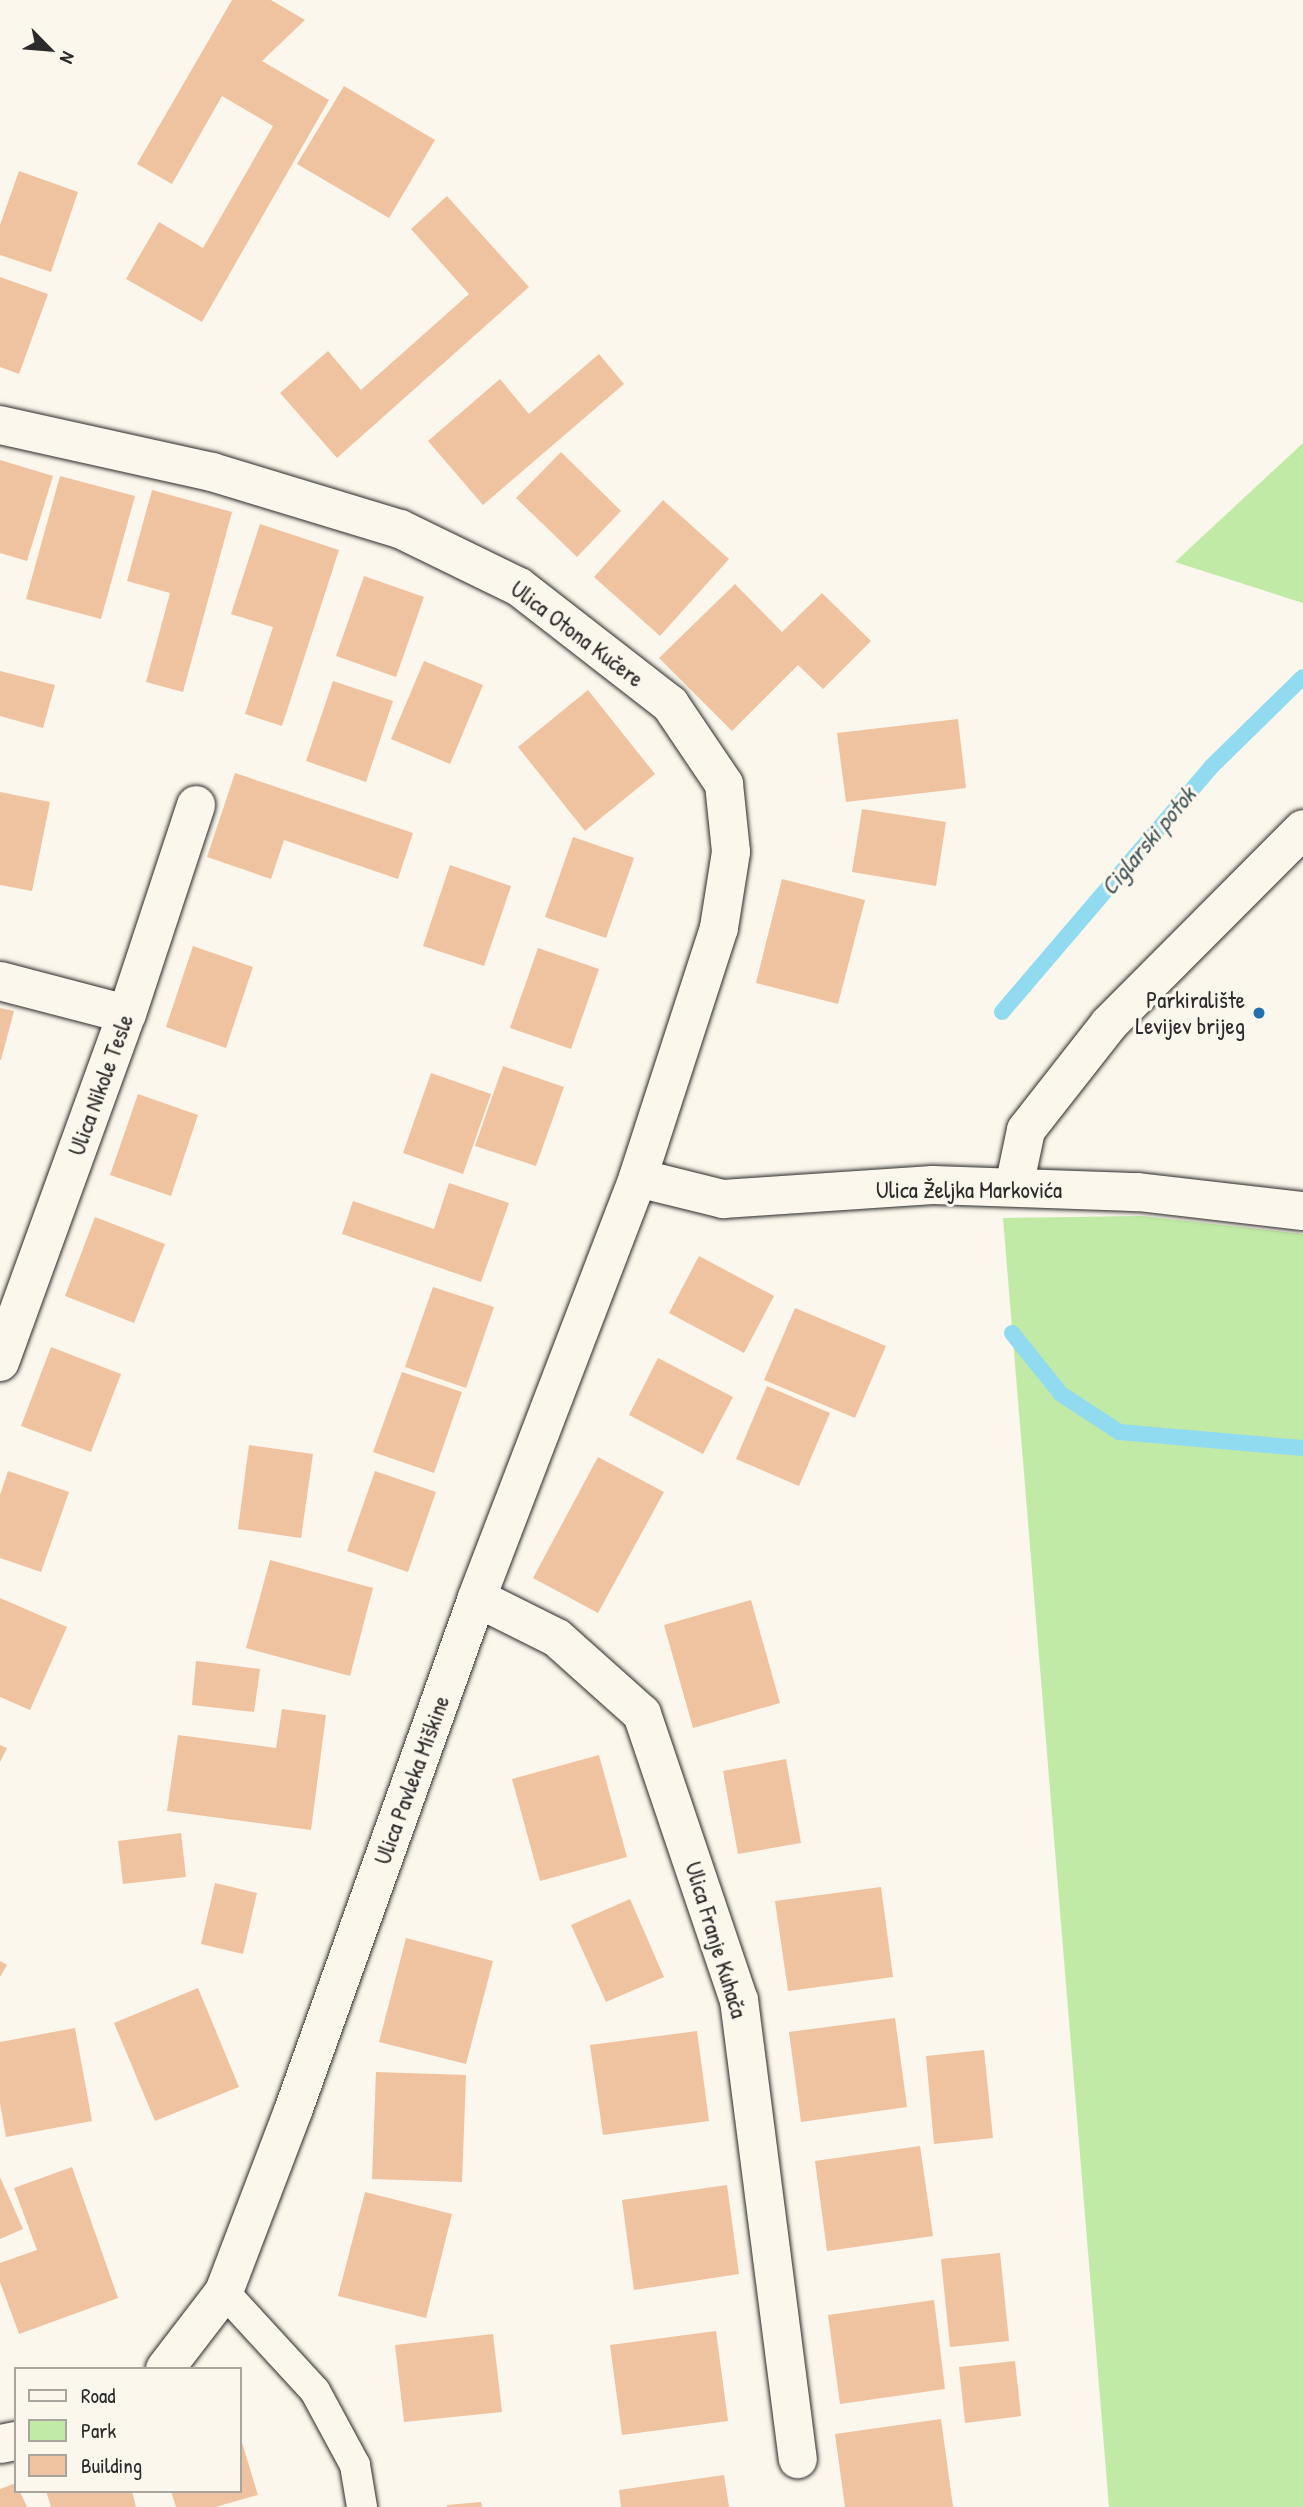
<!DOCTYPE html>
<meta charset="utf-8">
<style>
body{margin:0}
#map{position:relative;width:1303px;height:2507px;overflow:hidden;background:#fbf7ec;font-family:"Patrick Hand",sans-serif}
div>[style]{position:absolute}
.green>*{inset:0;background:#c0eaa6}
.stream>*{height:16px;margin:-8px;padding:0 8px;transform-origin:8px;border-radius:8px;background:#90dbf0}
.building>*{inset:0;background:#f0c3a0}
.roads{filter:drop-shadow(0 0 2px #2b2b2b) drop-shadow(0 0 2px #2b2b2b)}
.lane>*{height:30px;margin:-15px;padding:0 15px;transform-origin:15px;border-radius:15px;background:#fbf7ec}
.street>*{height:38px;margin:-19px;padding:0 19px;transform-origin:19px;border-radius:19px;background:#fbf7ec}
.dots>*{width:19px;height:19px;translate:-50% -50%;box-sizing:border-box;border:4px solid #fbf7ec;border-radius:50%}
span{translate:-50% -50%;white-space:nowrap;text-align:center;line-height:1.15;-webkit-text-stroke:6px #fbf7ec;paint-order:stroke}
.street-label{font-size:23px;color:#2b2b2b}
.poi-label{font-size:23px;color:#2b2b2b}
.right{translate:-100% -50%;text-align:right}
.water-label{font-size:24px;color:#44575c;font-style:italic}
.legend{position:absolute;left:14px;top:2367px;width:228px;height:126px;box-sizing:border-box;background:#fbf7ec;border:2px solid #a8a59f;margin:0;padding:9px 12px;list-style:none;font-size:21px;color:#2b2b2b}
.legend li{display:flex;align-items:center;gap:14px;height:35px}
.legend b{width:35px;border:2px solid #a8a59f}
.north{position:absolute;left:14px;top:14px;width:70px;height:70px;-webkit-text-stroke:5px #fbf7ec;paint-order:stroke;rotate:115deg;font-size:19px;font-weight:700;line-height:28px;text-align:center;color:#2b2b2b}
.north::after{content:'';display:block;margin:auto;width:24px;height:32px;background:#2b2b2b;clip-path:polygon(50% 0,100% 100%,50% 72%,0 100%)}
</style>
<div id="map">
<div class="green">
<div style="clip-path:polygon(1303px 443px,1303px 603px,1175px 562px)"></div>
<div style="clip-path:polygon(1142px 1216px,1303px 1234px,1303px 2507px,1109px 2507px,1003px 1218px)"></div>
</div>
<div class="stream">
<div style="left:1002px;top:1012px;width:323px;rotate:-49.5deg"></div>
<div style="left:1212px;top:766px;width:127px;rotate:-44.4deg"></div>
<div style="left:1012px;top:1333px;width:78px;rotate:51.2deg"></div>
<div style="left:1061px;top:1394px;width:69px;rotate:33.2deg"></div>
<div style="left:1119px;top:1432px;width:185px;rotate:5deg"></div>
</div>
<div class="building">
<div style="clip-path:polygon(232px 0,271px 0,305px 20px,262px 61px,329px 100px,202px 322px,126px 279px,159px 222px,203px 248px,273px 126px,222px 96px,172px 184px,137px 164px)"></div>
<div style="clip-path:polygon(344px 86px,435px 140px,389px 218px,297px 164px)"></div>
<div style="clip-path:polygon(19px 171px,78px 192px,51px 272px,0 255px,0 225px)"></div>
<div style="clip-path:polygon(447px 196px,529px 287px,337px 458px,280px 393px,328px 351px,361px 390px,469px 294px,411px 229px)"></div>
<div style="clip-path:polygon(0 277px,48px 294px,19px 374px,0 367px)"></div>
<div style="clip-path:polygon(599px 354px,624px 384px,483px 505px,428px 441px,500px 379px,529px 414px)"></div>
<div style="clip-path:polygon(561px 452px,621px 511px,577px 557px,516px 498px)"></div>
<div style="clip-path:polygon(0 460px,53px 476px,27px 561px,0 553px)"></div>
<div style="clip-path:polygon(60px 476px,135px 496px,101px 619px,26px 599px)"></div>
<div style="clip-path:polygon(152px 490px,232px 512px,183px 692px,146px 682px,170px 593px,127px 581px)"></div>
<div style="clip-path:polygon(663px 500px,729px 559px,660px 636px,594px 577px)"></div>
<div style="clip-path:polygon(260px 524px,339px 550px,282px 726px,245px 714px,273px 627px,231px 614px)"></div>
<div style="clip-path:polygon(364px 576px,424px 597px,396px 677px,336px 656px)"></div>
<div style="clip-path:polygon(735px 584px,782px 632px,822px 593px,871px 641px,823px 689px,798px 665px,732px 731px,659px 658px)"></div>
<div style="clip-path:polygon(424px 661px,483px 685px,450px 764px,391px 739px)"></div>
<div style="clip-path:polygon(0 671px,55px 685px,43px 728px,0 716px)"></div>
<div style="clip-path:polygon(333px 681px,393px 701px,366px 782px,306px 761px)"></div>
<div style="clip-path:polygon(588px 690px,655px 774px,585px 831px,518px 747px)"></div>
<div style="clip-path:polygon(958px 719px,966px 788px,846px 802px,837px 733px)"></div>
<div style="clip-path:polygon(235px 773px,413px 833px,398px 879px,284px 840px,271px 879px,207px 857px)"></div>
<div style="clip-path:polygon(0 792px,50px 802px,32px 891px,0 885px)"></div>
<div style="clip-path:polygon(862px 809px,946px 822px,936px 886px,852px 872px)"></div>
<div style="clip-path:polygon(573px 837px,634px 858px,606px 938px,545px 917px)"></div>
<div style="clip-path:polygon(450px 865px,511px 886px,484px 966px,423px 946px)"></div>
<div style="clip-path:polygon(782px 879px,865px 900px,838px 1004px,756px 983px)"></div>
<div style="clip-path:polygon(193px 946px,253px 967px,226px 1048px,166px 1027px)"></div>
<div style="clip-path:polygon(538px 948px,599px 969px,571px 1049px,510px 1028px)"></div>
<div style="clip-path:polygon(0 1008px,14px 1011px,1px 1060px,0 1060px)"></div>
<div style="clip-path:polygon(503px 1066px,564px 1087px,536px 1166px,475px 1146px)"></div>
<div style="clip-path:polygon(431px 1073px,491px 1094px,463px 1174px,403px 1153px)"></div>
<div style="clip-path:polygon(138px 1094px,198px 1115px,171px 1196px,110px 1175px)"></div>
<div style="clip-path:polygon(449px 1183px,509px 1203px,481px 1282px,342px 1234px,353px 1201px,434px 1229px)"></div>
<div style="clip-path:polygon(95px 1217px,165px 1244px,134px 1323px,65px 1296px)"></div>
<div style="clip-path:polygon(699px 1256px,774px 1296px,744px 1353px,669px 1313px)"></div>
<div style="clip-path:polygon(433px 1287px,494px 1307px,466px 1388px,405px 1367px)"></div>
<div style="clip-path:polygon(795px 1308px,886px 1346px,855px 1418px,764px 1380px)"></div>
<div style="clip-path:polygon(51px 1347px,121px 1374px,91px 1452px,21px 1426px)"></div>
<div style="clip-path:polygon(658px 1358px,733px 1397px,703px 1454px,629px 1415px)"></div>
<div style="clip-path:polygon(402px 1372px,462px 1392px,434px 1473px,373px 1452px)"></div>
<div style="clip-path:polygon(767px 1386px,830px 1413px,799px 1486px,736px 1459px)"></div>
<div style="clip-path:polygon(249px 1445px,313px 1454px,301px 1538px,238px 1529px)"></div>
<div style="clip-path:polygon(598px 1457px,664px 1492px,598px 1613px,533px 1578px)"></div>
<div style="clip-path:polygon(8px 1471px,69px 1492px,41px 1572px,0 1558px,0 1495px)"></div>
<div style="clip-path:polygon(375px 1471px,436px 1492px,408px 1572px,347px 1551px)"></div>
<div style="clip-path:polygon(270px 1560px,373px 1588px,350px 1676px,246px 1648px)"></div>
<div style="clip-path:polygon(0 1598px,67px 1627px,30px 1710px,0 1697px)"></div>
<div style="clip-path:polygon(751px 1600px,780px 1703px,693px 1728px,664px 1625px)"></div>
<div style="clip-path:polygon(196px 1661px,260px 1669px,254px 1712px,192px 1705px)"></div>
<div style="clip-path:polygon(282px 1709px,326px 1715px,311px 1830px,167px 1811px,178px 1735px,276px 1748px)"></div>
<div style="clip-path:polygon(0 1745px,7px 1748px,0 1762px)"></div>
<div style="clip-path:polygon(599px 1755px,627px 1857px,540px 1881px,512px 1779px)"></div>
<div style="clip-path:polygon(786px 1759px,801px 1843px,738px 1854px,723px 1771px)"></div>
<div style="clip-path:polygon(181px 1833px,186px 1877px,123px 1884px,118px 1841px)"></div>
<div style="clip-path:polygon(215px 1883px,257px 1893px,243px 1954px,201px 1944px)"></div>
<div style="clip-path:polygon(881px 1887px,893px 1977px,788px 1991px,775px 1901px)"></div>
<div style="clip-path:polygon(630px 1899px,664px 1977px,606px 2002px,571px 1925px)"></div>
<div style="clip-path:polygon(406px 1938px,493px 1961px,466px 2064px,379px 2042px)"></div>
<div style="clip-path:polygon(0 1961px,7px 1965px,0 1977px)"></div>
<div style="clip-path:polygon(198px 1988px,239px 2087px,155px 2121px,114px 2023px)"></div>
<div style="clip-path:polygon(895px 2018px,907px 2107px,801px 2122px,789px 2032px)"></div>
<div style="clip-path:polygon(75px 2028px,92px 2121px,6px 2137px,0 2103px,0 2042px)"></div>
<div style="clip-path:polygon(697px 2031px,709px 2121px,603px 2135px,590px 2045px)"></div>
<div style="clip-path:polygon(984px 2050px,993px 2138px,934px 2144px,926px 2056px)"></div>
<div style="clip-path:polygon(376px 2072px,466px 2075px,462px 2182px,372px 2179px)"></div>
<div style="clip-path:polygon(920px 2146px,933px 2236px,827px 2251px,815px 2161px)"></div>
<div style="clip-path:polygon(72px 2167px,118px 2298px,19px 2334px,0 2282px,0 2263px,37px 2250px,14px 2188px)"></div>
<div style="clip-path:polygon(0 2177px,23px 2229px,0 2239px)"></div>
<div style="clip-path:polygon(727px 2185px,739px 2274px,634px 2290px,622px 2200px)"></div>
<div style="clip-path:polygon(365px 2192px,452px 2214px,426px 2318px,338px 2296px)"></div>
<div style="clip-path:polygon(1000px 2253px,1009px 2341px,950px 2347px,941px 2259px)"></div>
<div style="clip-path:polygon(934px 2300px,945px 2389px,840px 2404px,828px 2315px)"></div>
<div style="clip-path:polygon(716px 2331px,728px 2421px,622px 2435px,610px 2345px)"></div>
<div style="clip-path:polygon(493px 2334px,502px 2412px,404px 2422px,395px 2345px)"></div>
<div style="clip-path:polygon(1015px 2361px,1021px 2416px,965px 2423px,959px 2367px)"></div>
<div style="clip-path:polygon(941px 2419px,953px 2507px,845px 2507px,835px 2434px)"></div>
<div style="clip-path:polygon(240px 2436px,258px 2495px,215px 2507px,176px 2507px,171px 2491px,240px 2491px)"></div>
<div style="clip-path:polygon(724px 2475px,729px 2507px,621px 2507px,619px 2490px)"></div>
<div style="clip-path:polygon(16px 2483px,27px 2507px,0 2507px,0 2489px)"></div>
<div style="clip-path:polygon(46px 2491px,132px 2491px,136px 2507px,51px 2507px)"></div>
<div style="clip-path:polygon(481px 2502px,482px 2507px,447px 2507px,447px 2505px)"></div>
</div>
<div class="roads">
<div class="lane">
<div style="left:224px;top:2292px;width:134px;rotate:47.4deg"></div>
<div style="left:315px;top:2391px;width:84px;rotate:61.6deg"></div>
<div style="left:355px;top:2465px;width:43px;rotate:80.5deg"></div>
</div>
<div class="street">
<div style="left:0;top:425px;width:217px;rotate:12.5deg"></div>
<div style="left:212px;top:472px;width:196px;rotate:16.9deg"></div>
<div style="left:400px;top:529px;width:132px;rotate:26deg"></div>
<div style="left:519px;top:587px;width:191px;rotate:37.8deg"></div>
<div style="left:670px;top:704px;width:97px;rotate:56deg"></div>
<div style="left:724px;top:784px;width:68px;rotate:84.1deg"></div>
<div style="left:731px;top:852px;width:77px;rotate:99deg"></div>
<div style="left:719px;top:928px;width:263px;rotate:108deg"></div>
<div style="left:638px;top:1178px;width:450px;rotate:111deg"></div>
<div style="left:477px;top:1598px;width:545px;rotate:109.73deg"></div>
<div style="left:293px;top:2111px;width:194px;rotate:110.9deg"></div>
<div style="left:224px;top:2292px;width:97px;rotate:127.5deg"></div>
<div style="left:0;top:981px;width:131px;rotate:14.6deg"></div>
<div style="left:638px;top:1178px;width:88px;rotate:13.9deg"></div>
<div style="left:723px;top:1199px;width:210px;rotate:-3.8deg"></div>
<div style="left:933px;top:1185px;width:205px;rotate:2deg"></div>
<div style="left:1138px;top:1192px;width:166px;rotate:6.6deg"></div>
<div style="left:1014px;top:1187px;width:58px;rotate:-78.1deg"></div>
<div style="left:1026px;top:1130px;width:135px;rotate:-51.9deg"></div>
<div style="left:1109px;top:1024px;width:275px;rotate:-45.1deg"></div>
<div style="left:0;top:1362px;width:370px;rotate:-70deg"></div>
<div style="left:127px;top:1014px;width:220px;rotate:-71.7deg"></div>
<div style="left:477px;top:1598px;width:89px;rotate:26.6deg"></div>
<div style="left:557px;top:1638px;width:114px;rotate:41.8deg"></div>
<div style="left:642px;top:1714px;width:302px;rotate:71.3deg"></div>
<div style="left:739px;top:2000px;width:463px;rotate:82.7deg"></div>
<div style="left:0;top:2444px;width:16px;rotate:-11deg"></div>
</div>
</div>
<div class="dots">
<div style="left:1259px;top:1013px;background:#1f6fb2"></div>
</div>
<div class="street-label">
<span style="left:577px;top:634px;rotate:37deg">Ulica Otona Kučere</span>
<span style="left:101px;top:1085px;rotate:-70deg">Ulica Nikole Tesle</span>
<span style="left:969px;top:1190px">Ulica Željka Markovića</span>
<span style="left:412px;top:1780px;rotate:-70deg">Ulica Pavleka Miškine</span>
<span style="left:716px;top:1940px;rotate:73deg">Ulica Franje Kuhača</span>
</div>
<div class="poi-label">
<span class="right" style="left:1245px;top:1013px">Parkiralište<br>Levijev brijeg</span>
</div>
<div class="water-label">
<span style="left:1148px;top:841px;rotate:-50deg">Ciglarski potok</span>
</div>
<ul class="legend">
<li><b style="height:9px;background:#fbf7ec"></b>Road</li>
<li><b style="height:19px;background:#c0eaa6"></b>Park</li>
<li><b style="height:19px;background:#f0c3a0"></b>Building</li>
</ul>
<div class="north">N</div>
</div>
